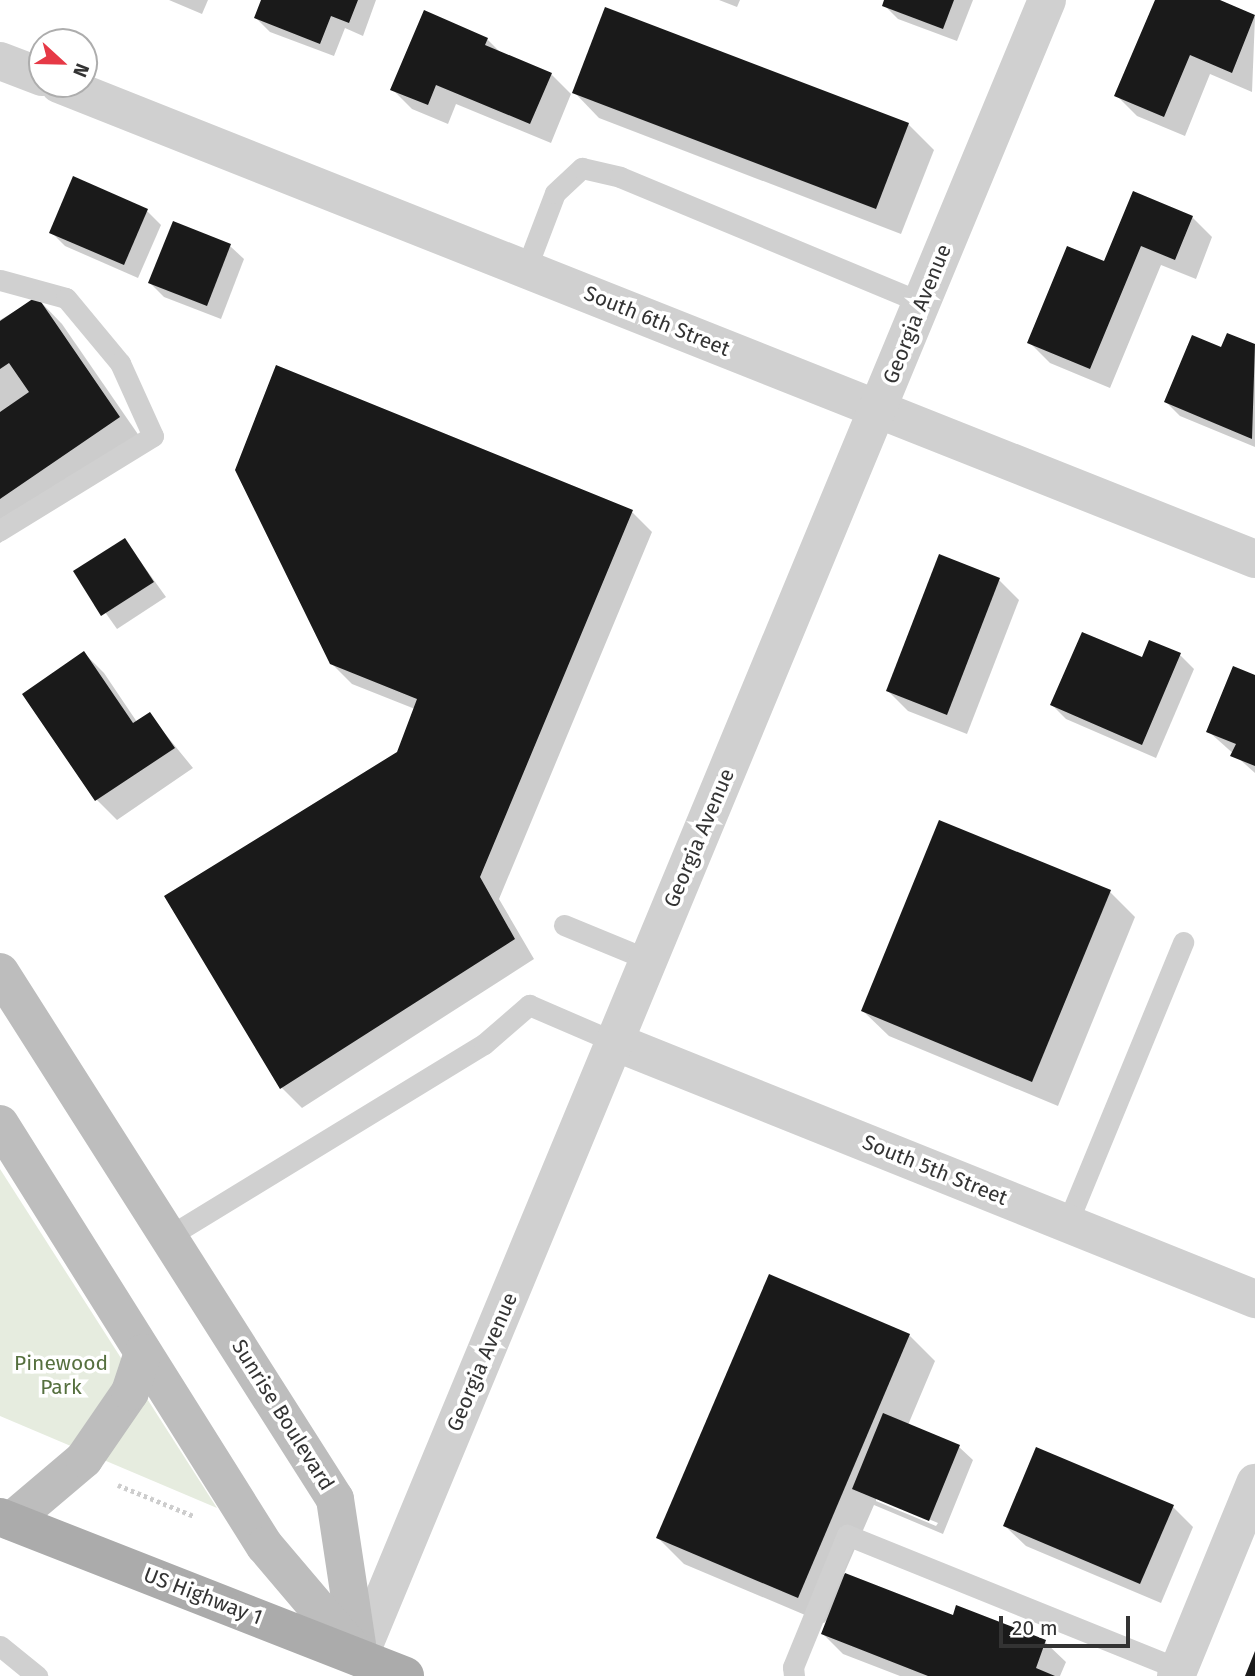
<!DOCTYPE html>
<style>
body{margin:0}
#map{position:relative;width:1255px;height:1676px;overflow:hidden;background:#fff;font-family:"Fira Sans",sans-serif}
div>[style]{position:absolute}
.green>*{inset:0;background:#e6ecdf}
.shadow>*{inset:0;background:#0003}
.building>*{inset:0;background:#1a1a1a}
.path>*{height:4.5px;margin-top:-2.25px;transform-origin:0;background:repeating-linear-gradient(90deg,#cdcdcd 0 3.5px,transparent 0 7px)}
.service>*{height:21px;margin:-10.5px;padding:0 10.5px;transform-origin:10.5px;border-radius:10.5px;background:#d0d0d0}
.minor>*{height:38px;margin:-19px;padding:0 19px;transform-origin:19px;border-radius:19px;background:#d0d0d0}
.tertiary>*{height:38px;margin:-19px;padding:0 19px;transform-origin:19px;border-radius:19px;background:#d0d0d0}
.secondary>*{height:38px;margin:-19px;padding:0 19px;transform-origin:19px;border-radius:19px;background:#bdbdbd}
.primary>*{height:38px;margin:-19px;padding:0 19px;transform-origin:19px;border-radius:19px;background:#ababab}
span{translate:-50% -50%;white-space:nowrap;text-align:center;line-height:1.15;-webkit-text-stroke:7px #fff;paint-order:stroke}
.street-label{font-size:21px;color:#333}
.park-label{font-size:21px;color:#56703f}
.north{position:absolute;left:28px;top:28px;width:70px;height:70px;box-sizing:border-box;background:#fff;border:2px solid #adadad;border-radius:50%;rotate:112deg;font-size:19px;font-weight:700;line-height:28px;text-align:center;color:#333}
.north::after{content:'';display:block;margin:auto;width:24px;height:32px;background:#e63946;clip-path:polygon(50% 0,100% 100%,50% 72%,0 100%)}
.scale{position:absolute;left:999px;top:1616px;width:131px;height:32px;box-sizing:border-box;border:4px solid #333;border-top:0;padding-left:9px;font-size:21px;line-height:24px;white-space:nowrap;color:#333;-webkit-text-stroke:5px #fff;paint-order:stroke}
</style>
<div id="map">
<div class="green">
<div style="clip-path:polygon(0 1169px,217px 1508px,0 1416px)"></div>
</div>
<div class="shadow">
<div style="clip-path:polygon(169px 0,208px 0,202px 14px)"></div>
<div style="clip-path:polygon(263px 0,376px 0,363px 36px,345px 28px,334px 56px,270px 32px,256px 18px)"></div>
<div style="clip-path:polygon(719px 0,740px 0,737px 7px)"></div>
<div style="clip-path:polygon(886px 0,973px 0,957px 41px,898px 19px,884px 5px)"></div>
<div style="clip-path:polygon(1157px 0,1215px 0,1255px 17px,1252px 92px,1210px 74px,1185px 136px,1137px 116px,1117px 96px)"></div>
<div style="clip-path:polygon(487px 39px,502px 54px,551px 74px,571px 94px,551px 143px,456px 104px,448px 124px,412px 109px,392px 89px)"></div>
<div style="clip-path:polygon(574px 92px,908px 124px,934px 150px,901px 234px,599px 118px)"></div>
<div style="clip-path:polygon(74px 179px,147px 211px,161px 225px,138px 278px,65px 246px,51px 232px)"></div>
<div style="clip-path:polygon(1192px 217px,1212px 237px,1196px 279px,1161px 265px,1110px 388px,1050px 363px,1029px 342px,1105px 263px)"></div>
<div style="clip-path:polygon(230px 246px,244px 259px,221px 319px,164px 297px,150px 283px)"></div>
<div style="clip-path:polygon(37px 298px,62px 324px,144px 443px,0 543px,0 320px)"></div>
<div style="clip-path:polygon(1228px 335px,1255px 346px,1255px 447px,1180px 416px,1166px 402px,1222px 350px)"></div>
<div style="clip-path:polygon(632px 512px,652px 532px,499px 899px,534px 959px,302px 1108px,282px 1088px,415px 709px,352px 684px,331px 663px)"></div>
<div style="clip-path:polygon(125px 540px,166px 597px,117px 629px,76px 571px)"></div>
<div style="clip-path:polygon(999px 580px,1019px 600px,967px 734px,908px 711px,888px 691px)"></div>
<div style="clip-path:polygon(84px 653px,104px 673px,137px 722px,149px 714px,193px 768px,117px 820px,97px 800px,24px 694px)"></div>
<div style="clip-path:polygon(1180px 655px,1194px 669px,1156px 758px,1066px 719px,1052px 705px,1143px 659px)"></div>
<div style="clip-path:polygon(1255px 677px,1255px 773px,1208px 731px)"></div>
<div style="clip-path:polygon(1110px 892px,1135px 917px,1058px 1106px,889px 1036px,863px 1011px)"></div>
<div style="clip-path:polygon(evenodd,909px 1335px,935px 1361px,908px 1425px,959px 1447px,973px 1460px,943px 1534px,874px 1505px,844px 1574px,954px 1617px,957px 1608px,1045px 1642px,1066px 1662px,1060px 1676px,900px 1676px,843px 1654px,823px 1634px,830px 1617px,824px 1623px,684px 1564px,658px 1538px,909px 1335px,876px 1497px,938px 1523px,936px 1526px,876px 1501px,876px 1497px)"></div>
<div style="clip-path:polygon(1173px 1507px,1193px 1527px,1161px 1603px,1026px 1546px,1005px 1526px)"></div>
</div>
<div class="building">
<div style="clip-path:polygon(261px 0,358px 0,349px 23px,331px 16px,320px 44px,254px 18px)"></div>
<div style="clip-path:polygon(884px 0,954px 0,943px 29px,882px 6px)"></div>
<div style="clip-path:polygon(1155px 0,1220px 0,1255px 15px,1232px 73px,1190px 55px,1164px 117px,1114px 96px)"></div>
<div style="clip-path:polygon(605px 7px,909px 123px,876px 209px,572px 93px)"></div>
<div style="clip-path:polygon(424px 10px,488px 38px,485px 45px,552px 73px,530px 124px,436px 85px,428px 105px,390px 90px)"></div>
<div style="clip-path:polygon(73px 176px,148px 209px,124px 265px,49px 233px)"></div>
<div style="clip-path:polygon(1133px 191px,1193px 216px,1175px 260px,1141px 246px,1090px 369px,1027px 343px,1067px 246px,1104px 261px)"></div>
<div style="clip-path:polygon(173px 221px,231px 244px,207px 306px,148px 283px)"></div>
<div style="clip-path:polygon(37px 296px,120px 417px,0 499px,0 412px,29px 392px,9px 363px,0 369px,0 321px)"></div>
<div style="clip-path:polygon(1227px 333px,1255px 344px,1252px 439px,1164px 402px,1192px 335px,1221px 347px)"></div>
<div style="clip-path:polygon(276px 365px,633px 510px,480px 877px,515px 939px,280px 1089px,164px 896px,397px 752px,417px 699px,330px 664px,235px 470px)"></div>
<div style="clip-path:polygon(125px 538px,154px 582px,101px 616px,73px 571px)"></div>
<div style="clip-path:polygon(939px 554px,1000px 578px,947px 715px,886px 691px)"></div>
<div style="clip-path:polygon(1082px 632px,1142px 657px,1149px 640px,1181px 653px,1142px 745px,1050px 705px)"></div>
<div style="clip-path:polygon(84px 651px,133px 723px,150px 712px,175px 748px,95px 801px,22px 694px)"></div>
<div style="clip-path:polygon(1233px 666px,1255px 675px,1255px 766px,1230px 756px,1236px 744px,1206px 732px)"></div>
<div style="clip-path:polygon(939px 820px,1111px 890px,1032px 1082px,861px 1011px)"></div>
<div style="clip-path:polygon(769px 1274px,910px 1334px,798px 1598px,656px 1538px)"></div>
<div style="clip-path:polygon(883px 1413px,960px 1445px,929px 1521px,852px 1489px)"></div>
<div style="clip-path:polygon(1036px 1447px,1174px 1505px,1140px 1584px,1003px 1526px)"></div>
<div style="clip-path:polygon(845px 1573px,953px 1615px,956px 1605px,1046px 1640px,1036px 1668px,1055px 1676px,928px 1676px,821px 1634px)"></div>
<div style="clip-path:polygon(1255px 1651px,1255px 1676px,1245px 1676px)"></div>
</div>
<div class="path">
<div style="left:118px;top:1485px;width:82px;rotate:22.2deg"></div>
</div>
<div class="service">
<div style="left:526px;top:269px;width:81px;rotate:-69.1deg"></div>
<div style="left:555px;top:193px;width:37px;rotate:-43deg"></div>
<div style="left:582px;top:168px;width:39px;rotate:13deg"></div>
<div style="left:620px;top:177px;width:326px;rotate:22.6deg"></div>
<div style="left:0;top:280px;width:68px;rotate:15.3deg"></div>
<div style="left:66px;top:298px;width:85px;rotate:50.3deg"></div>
<div style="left:120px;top:363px;width:80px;rotate:65.7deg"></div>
<div style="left:153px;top:436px;width:180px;rotate:148.4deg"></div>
<div style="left:564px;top:925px;width:92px;rotate:22.4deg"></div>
<div style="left:1067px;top:1224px;width:305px;rotate:-67.6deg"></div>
<div style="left:171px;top:1235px;width:367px;rotate:-31.4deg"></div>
<div style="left:484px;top:1044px;width:60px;rotate:-40.9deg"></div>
<div style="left:529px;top:1005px;width:94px;rotate:23.3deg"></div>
<div style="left:0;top:1646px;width:48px;rotate:39deg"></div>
<div style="left:794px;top:1676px;width:9px;rotate:-96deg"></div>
<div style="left:793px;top:1667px;width:143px;rotate:-67.8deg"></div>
<div style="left:847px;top:1535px;width:358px;rotate:22deg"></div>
</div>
<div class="minor">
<div style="left:0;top:61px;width:45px;rotate:20.9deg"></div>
<div style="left:59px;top:84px;width:1287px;rotate:21.66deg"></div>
<div style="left:615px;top:1042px;width:690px;rotate:21.88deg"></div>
<div style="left:1176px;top:1676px;width:209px;rotate:-67.7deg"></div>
</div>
<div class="tertiary">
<div style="left:359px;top:1657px;width:1794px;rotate:-67.45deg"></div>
</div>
<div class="secondary">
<div style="left:0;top:972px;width:624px;rotate:57.56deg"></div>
<div style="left:335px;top:1499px;width:160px;rotate:81.4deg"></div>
<div style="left:0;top:1124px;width:498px;rotate:57.9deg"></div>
<div style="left:265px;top:1546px;width:145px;rotate:49.7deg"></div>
<div style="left:11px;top:1521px;width:96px;rotate:-40.3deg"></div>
<div style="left:84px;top:1459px;width:81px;rotate:-55.5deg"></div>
<div style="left:130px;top:1392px;width:41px;rotate:-71.6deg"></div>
</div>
<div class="primary">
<div style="left:0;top:1517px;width:435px;rotate:21.4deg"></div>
</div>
<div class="street-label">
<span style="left:917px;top:314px;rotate:-68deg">Georgia Avenue</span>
<span style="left:657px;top:321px;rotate:22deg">South 6th Street</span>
<span style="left:699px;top:838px;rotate:-67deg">Georgia Avenue</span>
<span style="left:935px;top:1170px;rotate:22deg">South 5th Street</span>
<span style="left:482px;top:1362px;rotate:-67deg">Georgia Avenue</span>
<span style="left:283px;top:1415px;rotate:58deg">Sunrise Boulevard</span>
<span style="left:203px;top:1596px;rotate:21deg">US Highway 1</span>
</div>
<div class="park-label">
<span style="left:61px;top:1375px">Pinewood<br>Park</span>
</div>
<div class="north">N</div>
<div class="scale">20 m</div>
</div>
